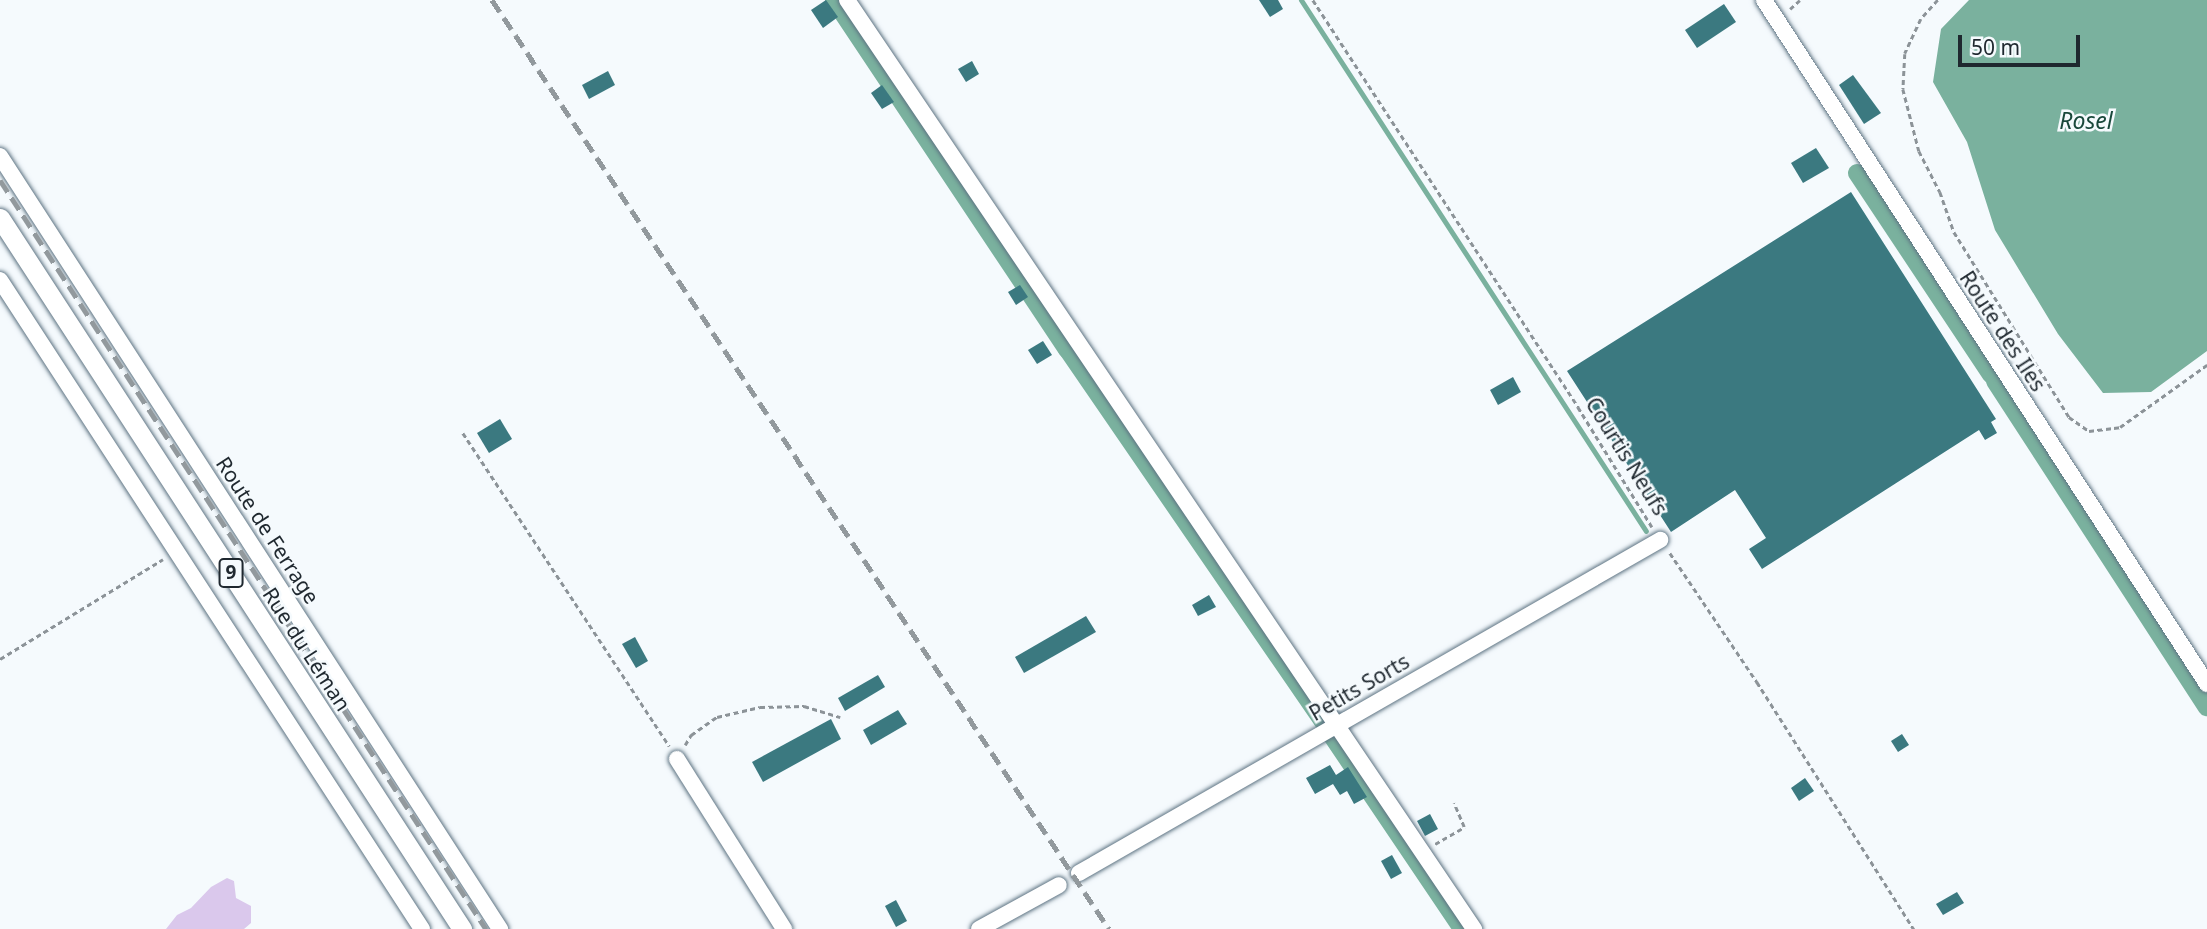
<!DOCTYPE html>
<meta charset="utf-8">
<style>
body{margin:0}
#map{position:relative;width:2207px;height:929px;overflow:hidden;background:#f5fafd;font-family:"Noto Sans",sans-serif}
div>[style]{position:absolute}
.green>*{inset:0;background:#dac8ec}
.water>*{inset:0;background:#7ab19e}
.stream>*{height:5px;margin:-2.5px;padding:0 2.5px;transform-origin:2.5px;border-radius:2.5px;background:#7ab19e}
.canal>*{height:18px;margin:-9px;padding:0 9px;transform-origin:9px;border-radius:9px;background:#7ab19e}
.building>*{inset:0;background:#3b7980}
.path>*{height:2.5px;margin-top:-1.25px;transform-origin:0;background:repeating-linear-gradient(90deg,#8c9398 0 5px,transparent 0 8.5px)}
.roads{filter:drop-shadow(0 0 2px #5e7483) drop-shadow(0 0 2px #5e7483)}
.minor>*{height:16px;margin:-8px;padding:0 8px;transform-origin:8px;border-radius:8px;background:#fff}
.major>*{height:19px;margin:-9.5px;padding:0 9.5px;transform-origin:9.5px;border-radius:9.5px;background:#fff}
.rail>*{height:5px;margin-top:-2.5px;transform-origin:0;background:repeating-linear-gradient(90deg,#92999d 0 14px,transparent 0 21px)}
span{translate:-50% -50%;white-space:nowrap;text-align:center;line-height:1.15;-webkit-text-stroke:5px #f5fafd;paint-order:stroke}
.shield-label span{padding:2px 5px;background:#f5fafd;border:2px solid;border-radius:5px;-webkit-text-stroke-width:0}
.shield-label{font-size:19px;color:#1f282f;font-weight:700}
.street-label{font-size:21px;color:#1f282f}
.water-label{font-size:23px;color:#19483b;font-style:italic}
.scale{position:absolute;left:1958px;top:35px;width:122px;height:32px;box-sizing:border-box;border:4px solid #1f282f;border-top:0;padding-left:9px;font-size:21px;line-height:24px;white-space:nowrap;color:#1f282f;-webkit-text-stroke:5px #f5fafd;paint-order:stroke}
</style>
<div id="map">
<div class="green">
<div style="clip-path:polygon(227px 878px,234px 881px,236px 898px,251px 906px,251px 923px,244px 929px,166px 929px,177px 915px,191px 908px,211px 887px)"></div>
</div>
<div class="water">
<div style="clip-path:polygon(1969px 0,2207px 0,2207px 351px,2151px 392px,2103px 393px,2058px 334px,1995px 230px,1967px 142px,1933px 82px,1941px 29px)"></div>
</div>
<div class="stream">
<div style="left:1301px;top:0;width:633px;rotate:56.99deg"></div>
</div>
<div class="canal">
<div style="left:834px;top:0;width:420px;rotate:56.3deg"></div>
<div style="left:1067px;top:349px;width:454px;rotate:55.5deg"></div>
<div style="left:1857px;top:173px;width:242px;rotate:56.4deg"></div>
<div style="left:1995px;top:381px;width:389px;rotate:57deg"></div>
<div style="left:1330px;top:733px;width:236px;rotate:56deg"></div>
</div>
<div class="building">
<div style="clip-path:polygon(826px 0,838px 17px,823px 28px,811px 10px)"></div>
<div style="clip-path:polygon(1259px 0,1278px 0,1283px 9px,1270px 17px)"></div>
<div style="clip-path:polygon(1724px 4px,1736px 22px,1697px 48px,1685px 30px)"></div>
<div style="clip-path:polygon(972px 61px,979px 74px,966px 82px,958px 69px)"></div>
<div style="clip-path:polygon(608px 71px,615px 85px,589px 99px,582px 85px)"></div>
<div style="clip-path:polygon(1853px 75px,1881px 113px,1864px 124px,1839px 85px)"></div>
<div style="clip-path:polygon(882px 85px,894px 102px,882px 109px,871px 93px)"></div>
<div style="clip-path:polygon(1816px 148px,1829px 168px,1803px 183px,1791px 163px)"></div>
<div style="clip-path:polygon(1851px 192px,1996px 419px,1991px 422px,1997px 433px,1985px 440px,1979px 430px,1762px 569px,1749px 549px,1766px 538px,1735px 490px,1671px 532px,1567px 371px)"></div>
<div style="clip-path:polygon(1020px 285px,1028px 297px,1016px 305px,1008px 292px)"></div>
<div style="clip-path:polygon(1043px 341px,1052px 355px,1037px 364px,1028px 350px)"></div>
<div style="clip-path:polygon(1513px 377px,1521px 392px,1498px 405px,1490px 390px)"></div>
<div style="clip-path:polygon(500px 419px,512px 439px,489px 453px,477px 433px)"></div>
<div style="clip-path:polygon(1209px 595px,1216px 607px,1198px 616px,1192px 605px)"></div>
<div style="clip-path:polygon(1086px 616px,1096px 632px,1024px 673px,1015px 657px)"></div>
<div style="clip-path:polygon(635px 637px,648px 661px,636px 668px,622px 644px)"></div>
<div style="clip-path:polygon(878px 675px,885px 687px,845px 711px,838px 698px)"></div>
<div style="clip-path:polygon(898px 710px,907px 724px,871px 745px,863px 730px)"></div>
<div style="clip-path:polygon(831px 719px,841px 739px,763px 782px,752px 762px)"></div>
<div style="clip-path:polygon(1902px 734px,1909px 745px,1898px 752px,1891px 741px)"></div>
<div style="clip-path:polygon(1330px 765px,1336px 775px,1348px 767px,1367px 797px,1354px 804px,1347px 791px,1340px 795px,1333px 784px,1315px 794px,1306px 778px)"></div>
<div style="clip-path:polygon(1805px 778px,1814px 791px,1799px 801px,1791px 788px)"></div>
<div style="clip-path:polygon(1430px 814px,1438px 829px,1425px 836px,1417px 821px)"></div>
<div style="clip-path:polygon(1392px 855px,1402px 873px,1391px 879px,1381px 861px)"></div>
<div style="clip-path:polygon(1957px 892px,1964px 903px,1943px 915px,1936px 904px)"></div>
<div style="clip-path:polygon(896px 900px,907px 921px,896px 927px,885px 906px)"></div>
</div>
<div class="path">
<div style="left:1313px;top:0;width:486px;rotate:56.9deg"></div>
<div style="left:1578px;top:407px;width:141px;rotate:58.3deg"></div>
<div style="left:1938px;top:0;width:25px;rotate:132deg"></div>
<div style="left:1921px;top:19px;width:38px;rotate:115deg"></div>
<div style="left:1905px;top:54px;width:35px;rotate:93deg"></div>
<div style="left:1903px;top:89px;width:64px;rotate:75.5deg"></div>
<div style="left:1919px;top:151px;width:46px;rotate:62.9deg"></div>
<div style="left:1940px;top:192px;width:42px;rotate:70.7deg"></div>
<div style="left:1954px;top:232px;width:218px;rotate:58.1deg"></div>
<div style="left:2069px;top:417px;width:24px;rotate:35deg"></div>
<div style="left:2089px;top:431px;width:31px;rotate:-7deg"></div>
<div style="left:2120px;top:427px;width:107px;rotate:-35.5deg"></div>
<div style="left:1790px;top:9px;width:13px;rotate:-42deg"></div>
<div style="left:463px;top:433px;width:375px;rotate:56.6deg"></div>
<div style="left:1670px;top:553px;width:156px;rotate:56deg"></div>
<div style="left:1757px;top:682px;width:293px;rotate:57.6deg"></div>
<div style="left:0;top:659px;width:191px;rotate:-31.5deg"></div>
<div style="left:685px;top:745px;width:12px;rotate:-59deg"></div>
<div style="left:691px;top:735px;width:32px;rotate:-35deg"></div>
<div style="left:717px;top:717px;width:44px;rotate:-13.1deg"></div>
<div style="left:760px;top:707px;width:44px;rotate:-1.3deg"></div>
<div style="left:804px;top:706px;width:38px;rotate:17deg"></div>
<div style="left:1435px;top:844px;width:34px;rotate:-30deg"></div>
<div style="left:1464px;top:827px;width:26px;rotate:-113deg"></div>
</div>
<div class="roads">
<div class="minor">
<div style="left:847px;top:0;width:1121px;rotate:55.98deg"></div>
<div style="left:1764px;top:0;width:815px;rotate:57.07deg"></div>
<div style="left:0;top:156px;width:921px;rotate:57.1deg"></div>
<div style="left:0;top:280px;width:774px;rotate:56.97deg"></div>
<div style="left:677px;top:759px;width:201px;rotate:57.8deg"></div>
<div style="left:1079px;top:873px;width:670px;rotate:-29.82deg"></div>
<div style="left:979px;top:929px;width:91px;rotate:-28.8deg"></div>
</div>
<div class="major">
<div style="left:0;top:218px;width:848px;rotate:56.98deg"></div>
</div>
</div>
<div class="rail">
<div style="left:492px;top:0;width:1115px;rotate:56.41deg"></div>
<div style="left:0;top:180px;width:893px;rotate:57.02deg"></div>
</div>
<div class="shield-label">
<span style="left:231px;top:573px">9</span>
</div>
<div class="street-label">
<span style="left:2003px;top:331px;rotate:57deg">Route des Iles</span>
<span style="left:1627px;top:456px;rotate:58deg">Courtis Neufs</span>
<span style="left:268px;top:530px;rotate:57deg">Route de Ferrage</span>
<span style="left:307px;top:649px;rotate:57deg">Rue du Léman</span>
<span style="left:1359px;top:687px;rotate:-30deg">Petits Sorts</span>
</div>
<div class="water-label">
<span style="left:2086px;top:120px">Rosel</span>
</div>
<div class="scale">50 m</div>
</div>
